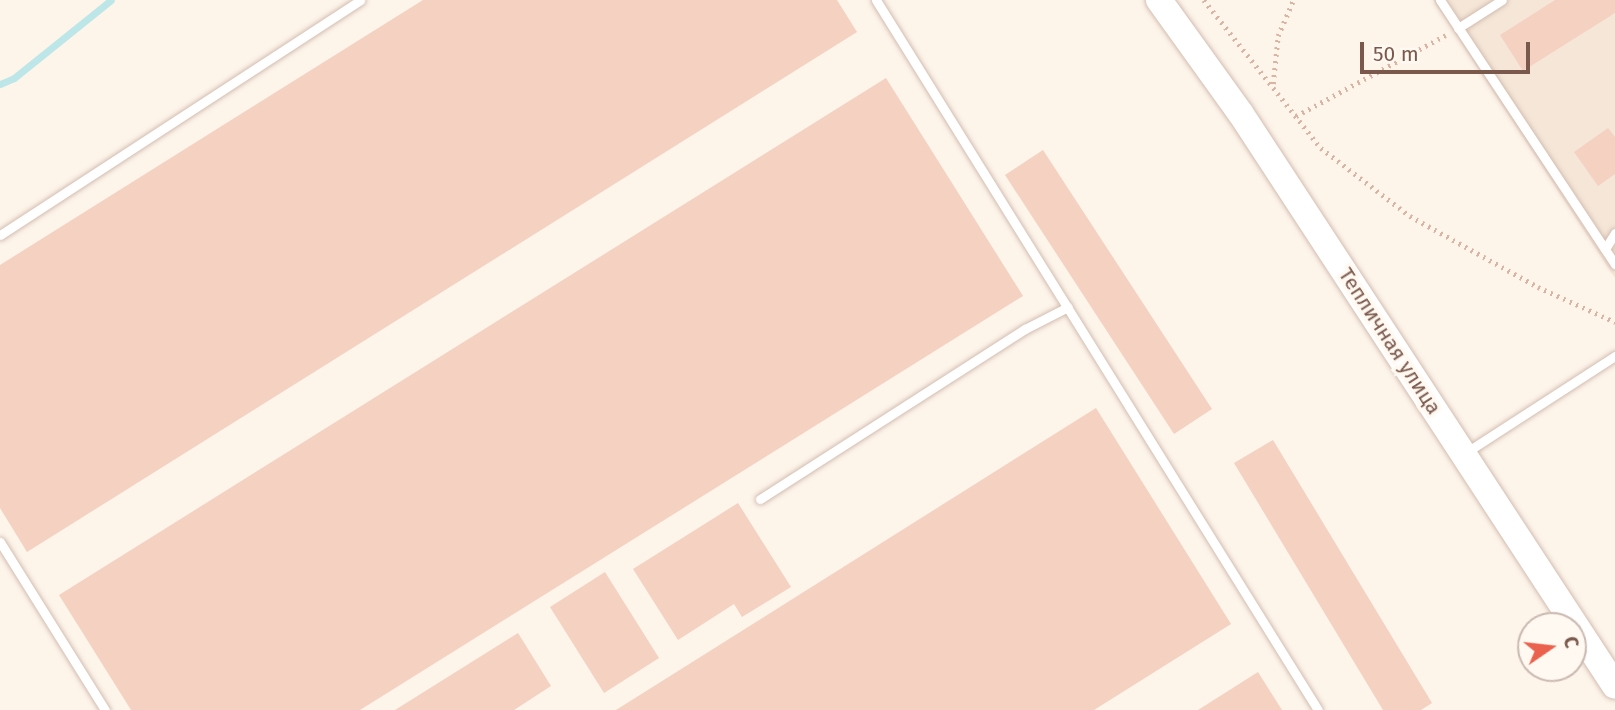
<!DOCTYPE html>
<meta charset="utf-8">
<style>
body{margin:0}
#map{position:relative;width:1615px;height:710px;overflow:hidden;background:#fdf4ea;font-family:"Fira Sans",sans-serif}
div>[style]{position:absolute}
.residential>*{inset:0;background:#f5e6d8}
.stream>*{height:7px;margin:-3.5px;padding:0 3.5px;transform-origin:3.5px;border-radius:3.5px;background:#bde6e8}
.building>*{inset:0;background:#f4d1c1}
.path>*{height:4.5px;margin-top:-2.25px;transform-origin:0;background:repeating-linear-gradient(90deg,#dab3a3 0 2px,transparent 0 7px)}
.roads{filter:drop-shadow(0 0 2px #d3bdb1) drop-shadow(0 0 2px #d3bdb1)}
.lane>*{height:9px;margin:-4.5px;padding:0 4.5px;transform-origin:4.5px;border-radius:4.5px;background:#fff}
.secondary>*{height:26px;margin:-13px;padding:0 13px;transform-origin:13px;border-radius:13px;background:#fff}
span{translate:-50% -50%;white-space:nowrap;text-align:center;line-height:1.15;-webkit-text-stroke:7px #fff9f2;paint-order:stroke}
.street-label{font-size:21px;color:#7a584c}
.north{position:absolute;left:1517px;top:612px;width:70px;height:70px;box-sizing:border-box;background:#fff9f2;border:2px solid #cab9b0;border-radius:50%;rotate:76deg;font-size:19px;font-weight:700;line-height:28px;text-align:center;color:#7a584c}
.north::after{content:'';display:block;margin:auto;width:24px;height:32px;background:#ea624d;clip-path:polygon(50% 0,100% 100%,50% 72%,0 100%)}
.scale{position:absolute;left:1360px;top:42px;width:170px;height:32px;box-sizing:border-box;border:4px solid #7a584c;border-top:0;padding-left:9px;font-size:21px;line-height:24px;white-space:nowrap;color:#7a584c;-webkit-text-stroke:5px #fff9f2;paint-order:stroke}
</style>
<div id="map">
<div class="residential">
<div style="clip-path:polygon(1433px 0,1615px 0,1615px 278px)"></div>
</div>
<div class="stream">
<div style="left:0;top:84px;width:15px;rotate:-23deg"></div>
<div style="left:14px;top:78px;width:124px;rotate:-38.8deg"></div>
</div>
<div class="building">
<div style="clip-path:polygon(423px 0,837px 0,857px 32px,27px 552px,0 508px,0 265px)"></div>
<div style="clip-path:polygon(1555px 0,1615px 0,1615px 13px,1523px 71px,1500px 35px)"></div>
<div style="clip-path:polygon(886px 78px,1023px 296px,360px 710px,131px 710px,59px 595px)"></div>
<div style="clip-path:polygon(1608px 128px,1615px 137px,1615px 174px,1598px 186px,1574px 152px)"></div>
<div style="clip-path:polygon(1043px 150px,1212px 409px,1174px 434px,1005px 175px)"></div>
<div style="clip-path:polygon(1096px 408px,1231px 624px,1094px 710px,616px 710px)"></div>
<div style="clip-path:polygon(1273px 440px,1432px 703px,1421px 710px,1383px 710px,1234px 463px)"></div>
<div style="clip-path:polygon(738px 503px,791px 587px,742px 617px,734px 604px,678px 640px,633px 569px)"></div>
<div style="clip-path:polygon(605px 572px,659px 658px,604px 693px,550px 607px)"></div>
<div style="clip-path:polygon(518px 633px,551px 686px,514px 710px,395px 710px)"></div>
<div style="clip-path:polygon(1258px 672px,1282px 710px,1198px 710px)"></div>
</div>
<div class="path">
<div style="left:1204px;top:0;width:189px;rotate:51.7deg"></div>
<div style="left:1321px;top:148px;width:112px;rotate:37.4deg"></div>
<div style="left:1410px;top:216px;width:146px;rotate:29deg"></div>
<div style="left:1538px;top:287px;width:85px;rotate:24.4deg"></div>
<div style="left:1273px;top:84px;width:48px;rotate:-84.1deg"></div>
<div style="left:1278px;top:36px;width:39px;rotate:-67deg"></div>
<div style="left:1296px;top:116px;width:170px;rotate:-28.4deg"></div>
</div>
<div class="roads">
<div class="lane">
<div style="left:876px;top:0;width:836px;rotate:58.1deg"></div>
<div style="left:1440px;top:0;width:317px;rotate:56.5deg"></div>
<div style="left:1458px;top:28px;width:52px;rotate:-32.5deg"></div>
<div style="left:0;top:235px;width:430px;rotate:-33.1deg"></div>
<div style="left:1605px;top:249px;width:19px;rotate:-58deg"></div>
<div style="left:1465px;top:453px;width:179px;rotate:-32.9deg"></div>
<div style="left:760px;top:499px;width:315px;rotate:-32.7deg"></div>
<div style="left:1025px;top:329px;width:48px;rotate:-27.1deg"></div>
<div style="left:0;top:542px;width:198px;rotate:58deg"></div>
</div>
<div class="secondary">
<div style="left:1159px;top:0;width:140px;rotate:54.3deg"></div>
<div style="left:1241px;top:114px;width:683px;rotate:56.82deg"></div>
</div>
</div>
<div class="street-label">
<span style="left:1390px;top:341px;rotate:57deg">Тепличная улица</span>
</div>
<div class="north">С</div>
<div class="scale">50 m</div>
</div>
